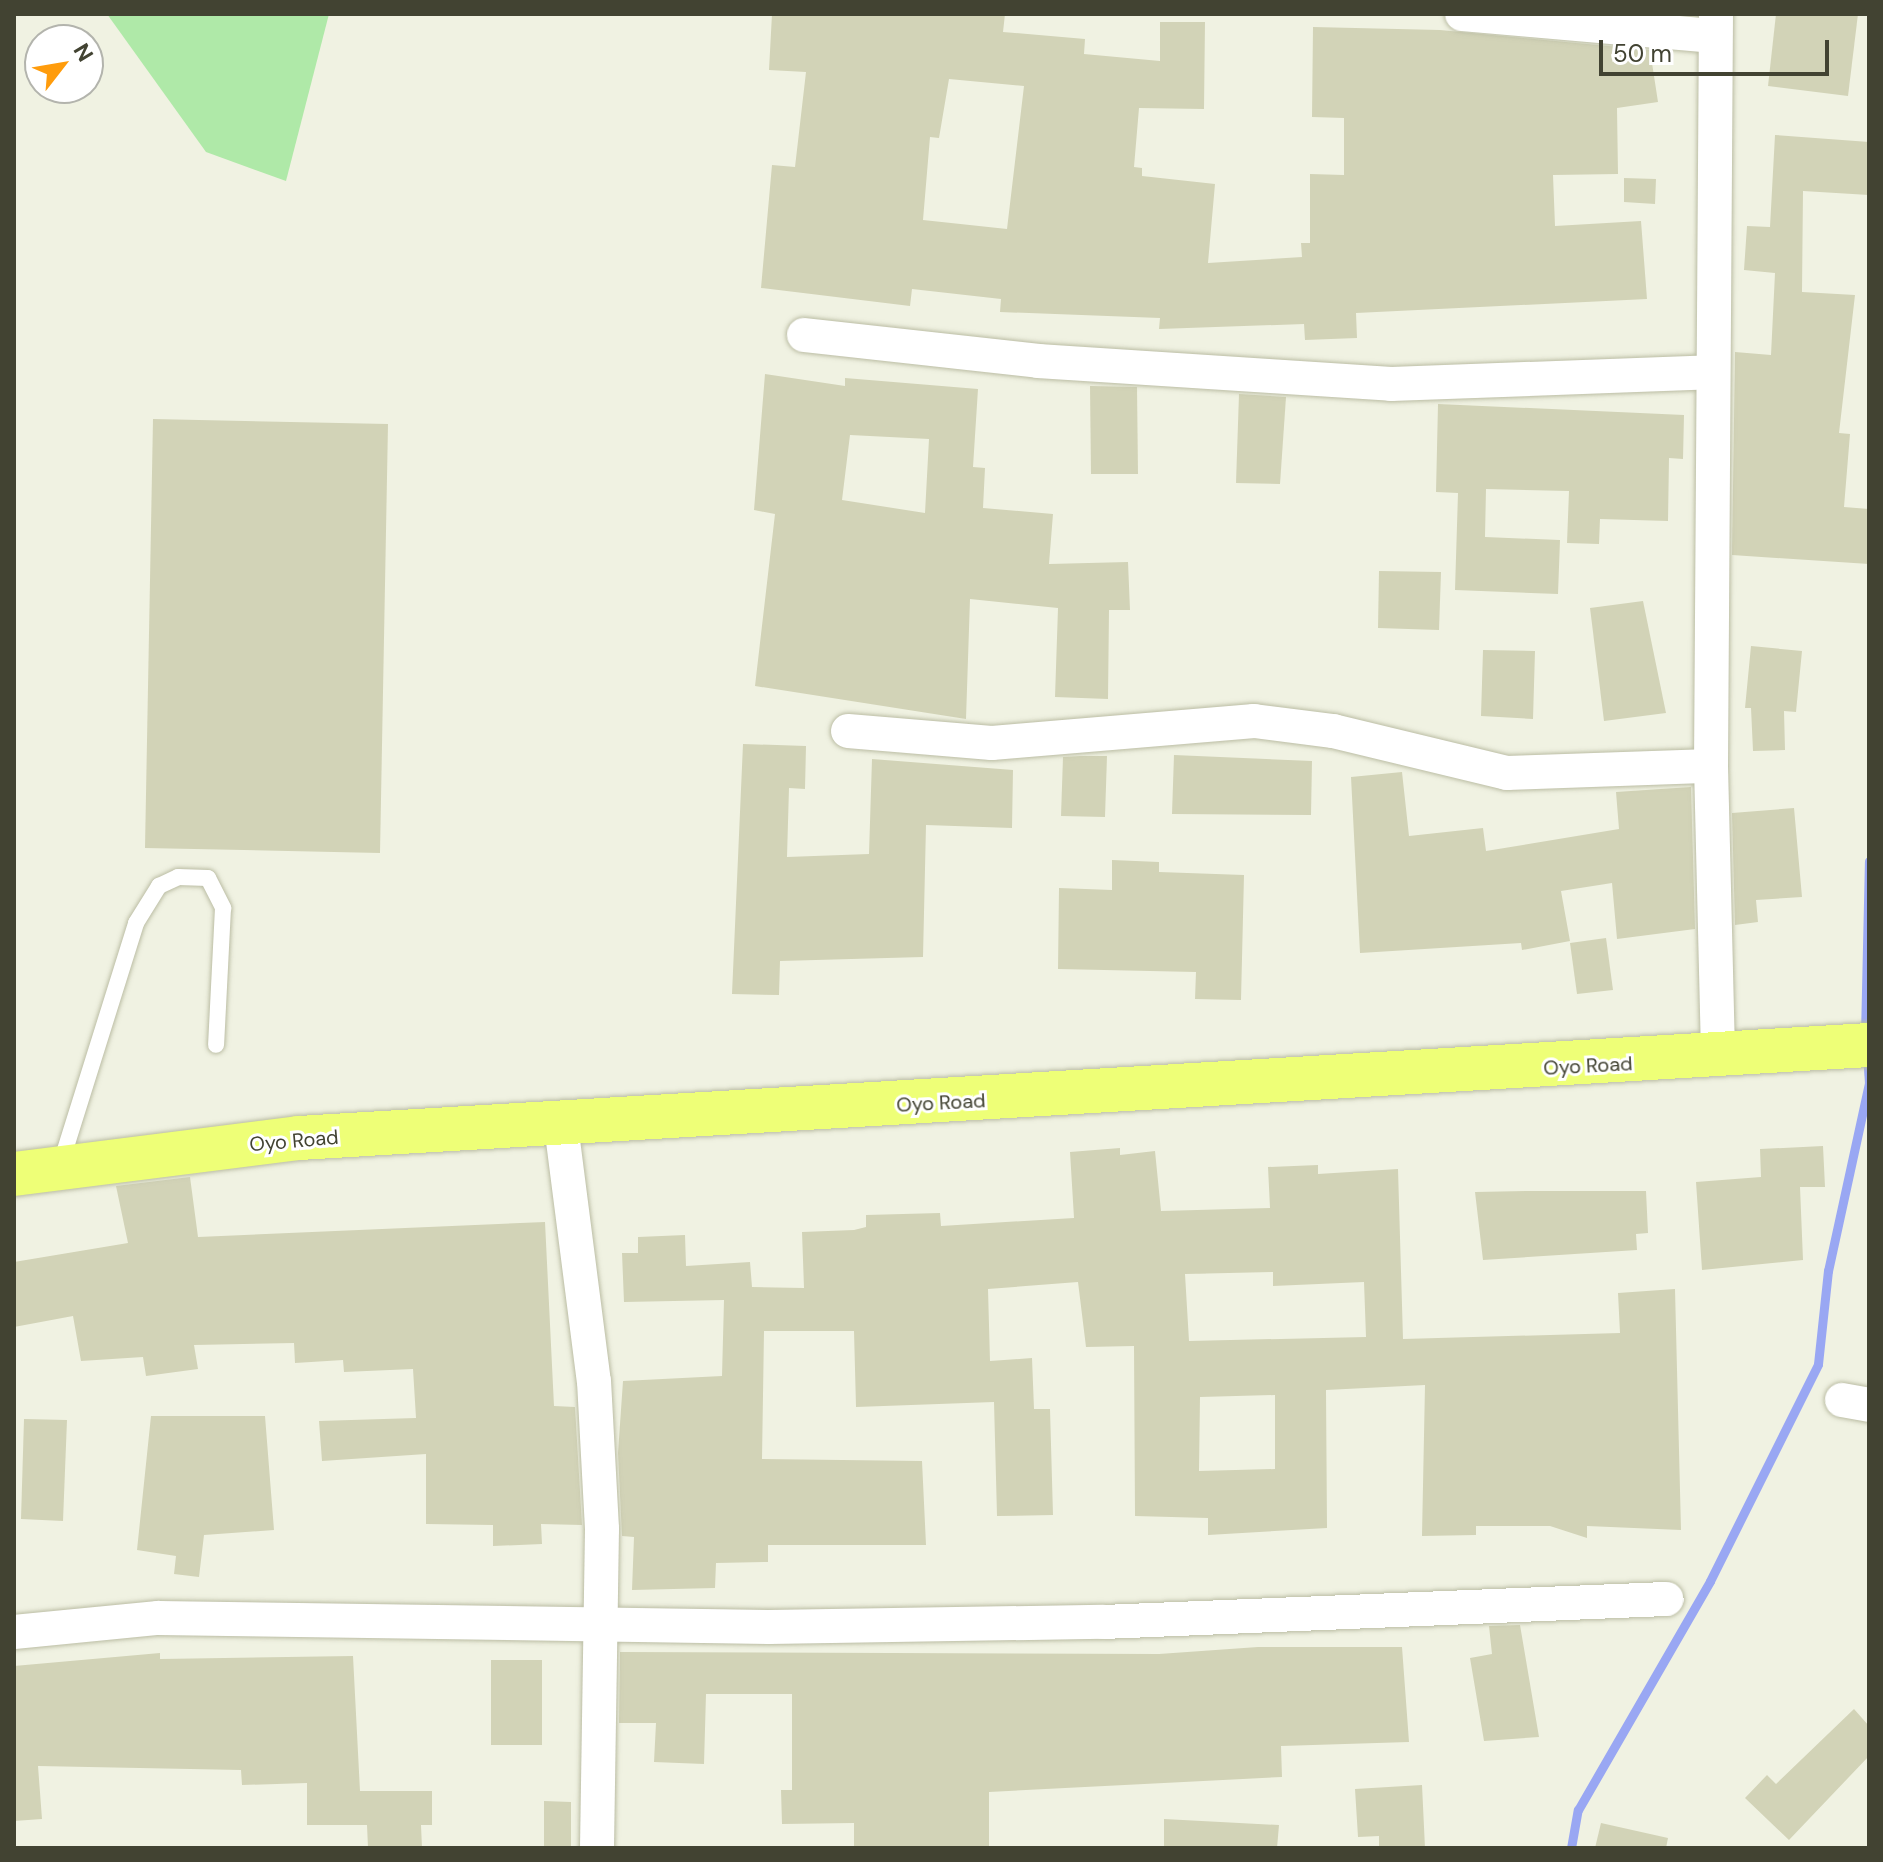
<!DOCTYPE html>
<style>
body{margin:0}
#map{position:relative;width:1883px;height:1862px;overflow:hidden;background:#f0f2e2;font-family:"DM Sans",sans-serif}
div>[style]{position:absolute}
.green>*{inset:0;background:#afe9a8}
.stream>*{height:9px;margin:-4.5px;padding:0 4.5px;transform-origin:4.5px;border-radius:4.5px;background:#99a7f3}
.building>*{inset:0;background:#d2d3b7}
.roads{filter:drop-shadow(0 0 2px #bbbda4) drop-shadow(0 0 2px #bbbda4)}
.service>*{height:16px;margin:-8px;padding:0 8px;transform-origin:8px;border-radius:8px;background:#fff}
.minor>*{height:34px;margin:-17px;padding:0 17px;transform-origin:17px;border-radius:17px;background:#fff}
.trunk>*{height:44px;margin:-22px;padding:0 22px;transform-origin:22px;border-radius:22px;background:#ef7}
span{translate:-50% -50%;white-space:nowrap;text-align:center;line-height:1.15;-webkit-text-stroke:6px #fff;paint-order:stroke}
.street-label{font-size:20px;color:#424332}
.frame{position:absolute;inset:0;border:16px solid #424332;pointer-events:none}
.north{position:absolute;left:24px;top:24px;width:80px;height:80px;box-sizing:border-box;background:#fff;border:2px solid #b3b4ad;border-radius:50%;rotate:59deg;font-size:22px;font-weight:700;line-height:32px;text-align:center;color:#424332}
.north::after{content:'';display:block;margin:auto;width:28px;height:36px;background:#ff9c0c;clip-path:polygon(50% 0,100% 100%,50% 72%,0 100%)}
.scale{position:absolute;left:1599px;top:40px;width:230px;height:36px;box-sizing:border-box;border:4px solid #424332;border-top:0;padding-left:10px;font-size:24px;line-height:28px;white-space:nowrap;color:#424332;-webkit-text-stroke:6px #fff;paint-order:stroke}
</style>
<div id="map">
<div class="green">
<div style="clip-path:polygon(107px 14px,329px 14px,286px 181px,206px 152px)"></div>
</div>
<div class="stream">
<div style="left:1865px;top:1035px;width:174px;rotate:-88.7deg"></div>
<div style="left:1571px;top:1848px;width:39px;rotate:-80deg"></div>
<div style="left:1578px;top:1810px;width:264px;rotate:-60deg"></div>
<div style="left:1710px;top:1581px;width:242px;rotate:-63.5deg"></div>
<div style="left:1818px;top:1364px;width:94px;rotate:-83.9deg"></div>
<div style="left:1828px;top:1271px;width:192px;rotate:-77.7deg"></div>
<div style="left:1869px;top:1083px;width:26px;rotate:-94deg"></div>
</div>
<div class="building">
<div style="clip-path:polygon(evenodd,772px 14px,1005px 14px,1003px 32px,1085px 39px,1084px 54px,1160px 61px,1160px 22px,1205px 22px,1204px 109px,1139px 108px,1134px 167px,1142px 168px,1142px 176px,1215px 184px,1208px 263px,1302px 257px,1301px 243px,1310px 243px,1310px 174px,1344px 175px,1344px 118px,1312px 117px,1313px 27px,1440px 30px,1650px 50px,1658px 102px,1617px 108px,1618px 174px,1553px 175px,1555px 226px,1641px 221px,1647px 299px,1356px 313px,1357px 338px,1305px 340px,1304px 324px,1159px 329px,1160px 318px,1000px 312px,1001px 299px,912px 289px,910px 306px,761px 288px,772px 165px,795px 167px,806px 72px,769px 70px,772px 14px,949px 79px,1024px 86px,1007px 229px,923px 220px,930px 137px,939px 138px,949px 79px)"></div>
<div style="clip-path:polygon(1776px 14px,1858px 14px,1848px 96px,1768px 86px)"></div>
<div style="clip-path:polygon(1775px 135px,1869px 142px,1869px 195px,1803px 191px,1802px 292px,1855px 295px,1839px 433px,1850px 434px,1844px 507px,1869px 509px,1869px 564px,1732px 555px,1735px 352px,1771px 355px,1775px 273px,1744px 270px,1747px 226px,1770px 227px)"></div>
<div style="clip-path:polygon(1624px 178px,1656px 179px,1655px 204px,1624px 202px)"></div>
<div style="clip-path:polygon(evenodd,765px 374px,845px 386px,845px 378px,978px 389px,973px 467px,985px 468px,983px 508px,1053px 514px,1049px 564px,1128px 562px,1130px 610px,1109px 610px,1108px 699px,1055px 697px,1058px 608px,970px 599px,966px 719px,755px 686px,775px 514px,754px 510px,765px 374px,850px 435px,929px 439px,925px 513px,842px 500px,850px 435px)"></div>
<div style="clip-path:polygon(1090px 386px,1137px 387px,1138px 474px,1091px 474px)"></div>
<div style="clip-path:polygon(1239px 394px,1286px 397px,1280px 484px,1236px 483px)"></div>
<div style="clip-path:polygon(1438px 404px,1684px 415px,1683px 459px,1669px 458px,1668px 521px,1600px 519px,1599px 544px,1567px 543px,1569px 491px,1486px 489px,1485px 537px,1560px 540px,1558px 594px,1455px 590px,1458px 493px,1436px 492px)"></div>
<div style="clip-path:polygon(153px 419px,388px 424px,380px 853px,145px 848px)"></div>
<div style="clip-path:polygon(1379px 571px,1441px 572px,1439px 630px,1378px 628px)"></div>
<div style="clip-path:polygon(1643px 601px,1666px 713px,1604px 721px,1590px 608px)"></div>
<div style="clip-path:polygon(1751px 646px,1802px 651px,1796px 712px,1784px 711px,1785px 750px,1753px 751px,1751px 708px,1745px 708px)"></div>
<div style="clip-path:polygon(1483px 650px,1535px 651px,1533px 719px,1481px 716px)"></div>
<div style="clip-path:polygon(743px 744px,806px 746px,805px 789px,789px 788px,787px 857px,869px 854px,872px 759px,1013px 770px,1012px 828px,926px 825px,923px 957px,780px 961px,779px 995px,732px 994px)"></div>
<div style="clip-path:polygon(1174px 755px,1312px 761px,1311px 815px,1172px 814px)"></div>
<div style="clip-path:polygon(1081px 756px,1107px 756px,1105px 817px,1061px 816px,1063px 757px)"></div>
<div style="clip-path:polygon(1402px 772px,1409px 836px,1483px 828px,1486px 851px,1619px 829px,1616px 792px,1691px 787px,1695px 929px,1617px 939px,1612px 883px,1561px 891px,1570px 941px,1522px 950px,1521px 943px,1360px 953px,1351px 777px)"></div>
<div style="clip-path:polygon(1794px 808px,1802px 897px,1756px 900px,1758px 922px,1735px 925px,1732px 813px)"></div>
<div style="clip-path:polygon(1112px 860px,1159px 862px,1159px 872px,1244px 875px,1241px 1000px,1195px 999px,1196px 972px,1058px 969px,1059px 888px,1112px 890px)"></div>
<div style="clip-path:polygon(1606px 938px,1613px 990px,1577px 994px,1570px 943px)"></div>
<div style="clip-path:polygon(1823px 1146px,1825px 1187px,1800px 1187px,1803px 1260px,1702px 1270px,1696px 1182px,1761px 1177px,1760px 1149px)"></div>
<div style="clip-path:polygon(evenodd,1120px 1148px,1120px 1155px,1155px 1151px,1161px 1211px,1270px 1208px,1268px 1167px,1318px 1165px,1318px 1174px,1398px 1169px,1403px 1339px,1620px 1333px,1618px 1293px,1675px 1289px,1681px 1530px,1587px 1526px,1587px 1538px,1550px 1526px,1476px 1526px,1476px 1535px,1422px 1536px,1425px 1385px,1326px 1390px,1327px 1528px,1208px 1535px,1208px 1518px,1135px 1516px,1134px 1346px,1086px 1347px,1078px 1282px,988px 1289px,990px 1361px,1032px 1358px,1034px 1409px,1050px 1409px,1053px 1515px,997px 1516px,994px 1402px,856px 1407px,854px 1331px,764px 1331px,762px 1459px,922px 1461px,926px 1545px,768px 1545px,768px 1562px,716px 1563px,715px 1588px,632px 1590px,634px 1537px,622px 1536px,618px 1453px,623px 1381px,722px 1376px,724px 1300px,624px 1302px,622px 1253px,638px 1253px,638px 1237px,685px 1235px,686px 1266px,750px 1262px,752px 1287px,804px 1288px,802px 1232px,854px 1230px,866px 1227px,866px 1215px,940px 1213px,941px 1226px,1074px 1218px,1070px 1152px,1120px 1148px,1273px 1272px,1273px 1286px,1364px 1282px,1366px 1337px,1189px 1341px,1185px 1274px,1273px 1272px,1120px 1148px,1275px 1395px,1275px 1469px,1199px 1471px,1200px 1397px,1275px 1395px)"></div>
<div style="clip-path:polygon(190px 1177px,198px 1237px,545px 1222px,554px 1406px,575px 1407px,582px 1525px,541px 1524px,542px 1544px,493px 1546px,493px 1525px,426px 1524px,426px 1454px,322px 1461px,319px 1421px,416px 1418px,413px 1369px,344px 1372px,343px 1360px,295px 1363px,294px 1343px,194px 1345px,198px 1369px,146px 1376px,143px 1357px,81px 1361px,73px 1316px,14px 1327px,14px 1262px,128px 1243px,116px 1186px)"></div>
<div style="clip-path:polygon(1527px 1191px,1646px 1191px,1648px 1233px,1636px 1234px,1637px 1250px,1483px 1260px,1475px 1192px)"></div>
<div style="clip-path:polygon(151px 1416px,265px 1416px,274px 1530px,204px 1535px,199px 1577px,174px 1574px,176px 1556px,137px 1550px)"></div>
<div style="clip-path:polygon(24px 1419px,67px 1420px,63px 1521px,21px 1519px)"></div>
<div style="clip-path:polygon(1520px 1625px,1539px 1737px,1484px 1741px,1470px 1658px,1492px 1654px,1489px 1626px)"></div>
<div style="clip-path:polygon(1258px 1647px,1402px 1647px,1409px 1742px,1281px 1746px,1282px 1777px,989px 1792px,989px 1848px,854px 1848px,854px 1823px,782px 1824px,781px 1790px,792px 1790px,792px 1694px,706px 1694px,704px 1764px,654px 1762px,656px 1723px,619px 1723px,620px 1652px,1159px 1654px)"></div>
<div style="clip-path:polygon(160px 1653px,160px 1659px,353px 1656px,360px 1791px,432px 1791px,432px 1825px,421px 1825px,422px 1848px,368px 1848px,367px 1825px,307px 1825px,307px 1783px,242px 1785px,241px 1770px,38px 1766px,42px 1819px,14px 1821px,14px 1666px)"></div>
<div style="clip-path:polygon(491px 1660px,542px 1660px,542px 1745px,491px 1745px)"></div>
<div style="clip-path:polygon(1854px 1709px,1869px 1726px,1869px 1756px,1789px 1840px,1745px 1798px,1767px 1775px,1776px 1784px)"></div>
<div style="clip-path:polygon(1422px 1785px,1425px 1848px,1379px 1848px,1379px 1836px,1358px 1837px,1355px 1789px)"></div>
<div style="clip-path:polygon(544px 1801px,571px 1802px,571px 1848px,544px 1848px)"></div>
<div style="clip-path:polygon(1164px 1819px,1279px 1825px,1277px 1848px,1164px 1848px)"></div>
<div style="clip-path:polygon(1601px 1823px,1668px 1838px,1666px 1848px,1595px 1848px)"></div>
</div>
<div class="roads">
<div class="service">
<div style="left:60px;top:1166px;width:255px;rotate:-72.6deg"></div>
<div style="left:136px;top:923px;width:44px;rotate:-58.1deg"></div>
<div style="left:159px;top:886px;width:21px;rotate:-25deg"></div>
<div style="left:178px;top:877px;width:30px;rotate:2deg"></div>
<div style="left:208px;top:878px;width:34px;rotate:63deg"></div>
<div style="left:223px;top:908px;width:137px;rotate:92.9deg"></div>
</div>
<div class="minor">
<div style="left:1462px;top:14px;width:254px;rotate:5deg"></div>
<div style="left:1716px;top:14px;width:752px;rotate:90.38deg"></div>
<div style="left:1711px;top:766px;width:293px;rotate:88.6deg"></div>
<div style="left:804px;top:335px;width:235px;rotate:6.3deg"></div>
<div style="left:1038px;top:361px;width:354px;rotate:3.7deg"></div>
<div style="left:1391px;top:384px;width:320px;rotate:-2.1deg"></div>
<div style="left:848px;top:731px;width:144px;rotate:4.8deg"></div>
<div style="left:992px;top:743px;width:263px;rotate:-4.8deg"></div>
<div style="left:1254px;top:721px;width:80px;rotate:7.2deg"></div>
<div style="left:1333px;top:731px;width:179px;rotate:13.6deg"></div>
<div style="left:1507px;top:773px;width:204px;rotate:-2deg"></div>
<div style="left:561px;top:1125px;width:258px;rotate:82.7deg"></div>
<div style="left:594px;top:1381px;width:148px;rotate:86.9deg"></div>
<div style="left:602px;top:1529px;width:319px;rotate:90.9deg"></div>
<div style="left:1842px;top:1400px;width:27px;rotate:10deg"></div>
<div style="left:14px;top:1632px;width:145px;rotate:-5.6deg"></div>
<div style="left:158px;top:1618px;width:611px;rotate:0.84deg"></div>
<div style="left:769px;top:1627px;width:334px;rotate:-0.9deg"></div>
<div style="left:1103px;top:1622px;width:564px;rotate:-2.34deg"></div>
</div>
<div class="trunk">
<div style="left:14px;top:1174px;width:287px;rotate:-7.2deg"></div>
<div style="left:299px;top:1138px;width:1573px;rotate:-3.39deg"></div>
</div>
</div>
<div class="street-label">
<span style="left:1588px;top:1066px;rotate:-3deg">Oyo Road</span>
<span style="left:941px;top:1103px;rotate:-3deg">Oyo Road</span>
<span style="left:294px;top:1141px;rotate:-5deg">Oyo Road</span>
</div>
<div class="frame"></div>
<div class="north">N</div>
<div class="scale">50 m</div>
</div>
